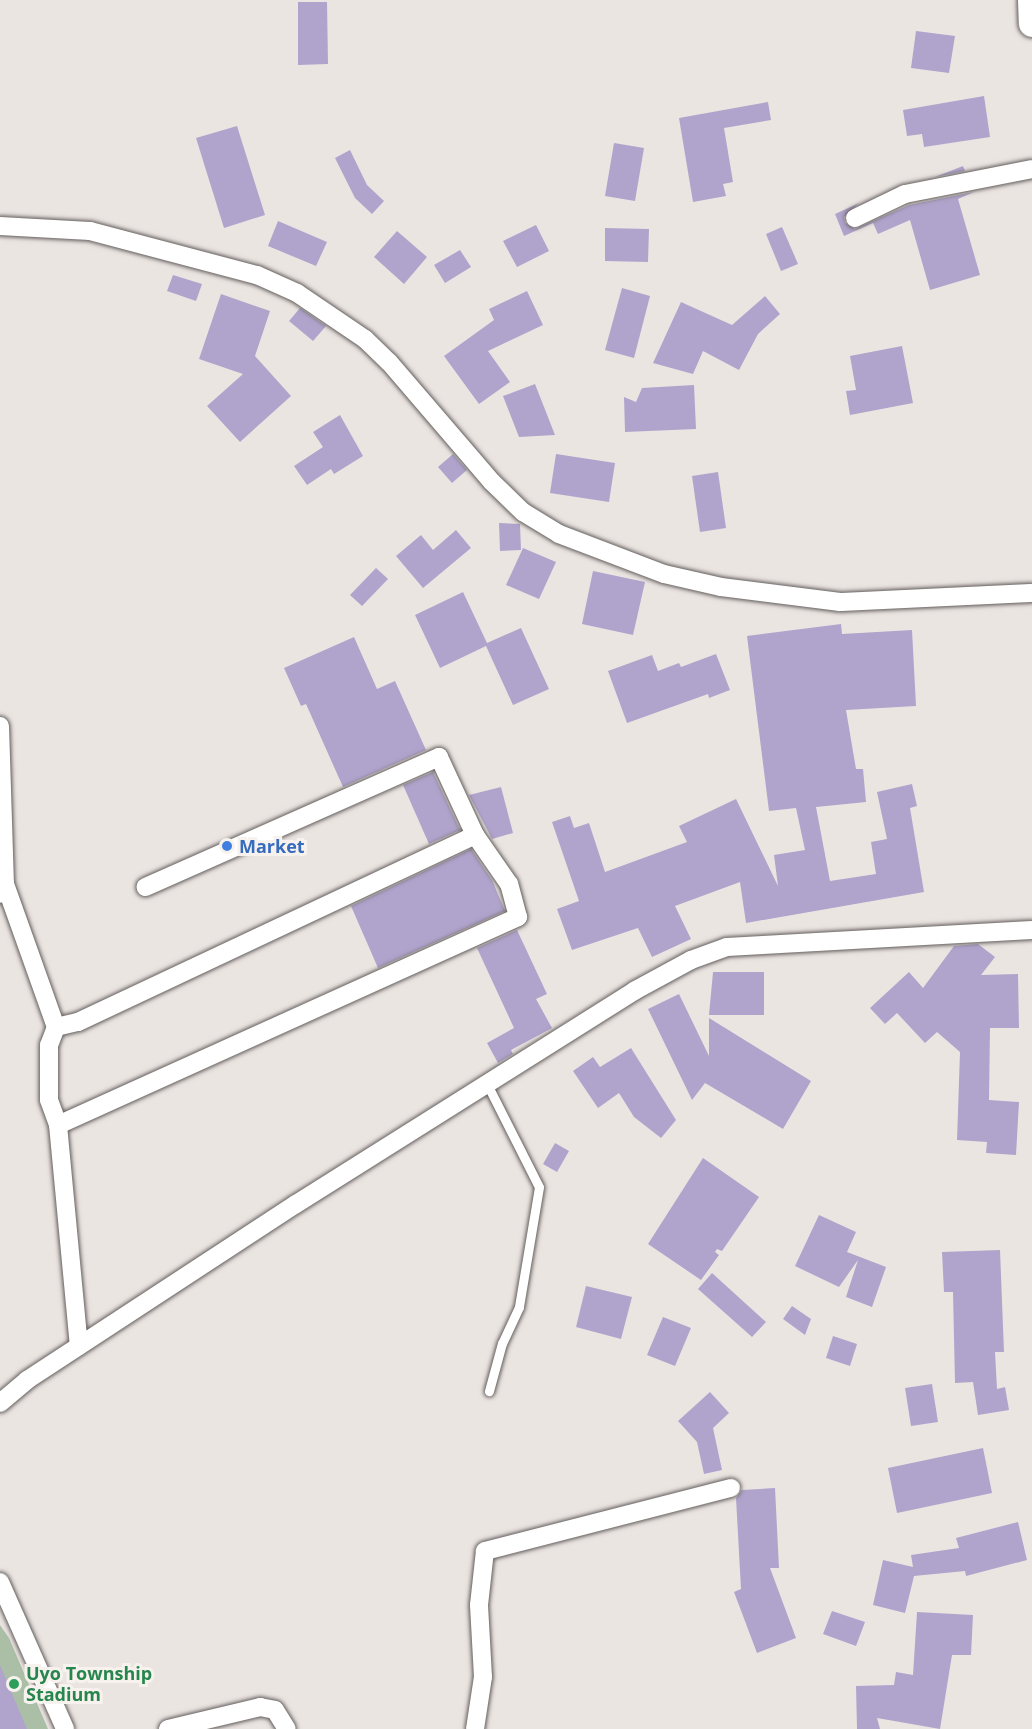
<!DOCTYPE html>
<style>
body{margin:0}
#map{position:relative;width:1032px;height:1729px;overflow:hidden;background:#ebe5e2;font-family:"Open Sans",sans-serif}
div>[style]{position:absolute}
.green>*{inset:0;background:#abbfa7}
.building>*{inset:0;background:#b0a4cc}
.roads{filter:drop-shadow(0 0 2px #635e5c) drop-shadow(0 0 2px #635e5c)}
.lane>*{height:9px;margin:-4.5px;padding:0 4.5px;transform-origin:4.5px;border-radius:4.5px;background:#fff}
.street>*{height:18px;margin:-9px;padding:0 9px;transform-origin:9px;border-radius:9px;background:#fff}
.primary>*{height:27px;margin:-13.5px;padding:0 13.5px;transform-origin:13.5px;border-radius:13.5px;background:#fff}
.dots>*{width:16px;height:16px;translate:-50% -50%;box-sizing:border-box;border:3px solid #f8f2ef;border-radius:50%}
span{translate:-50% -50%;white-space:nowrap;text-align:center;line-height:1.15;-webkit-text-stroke:6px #f8f2ef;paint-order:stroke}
.shop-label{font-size:18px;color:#366cbe;font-weight:700}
.left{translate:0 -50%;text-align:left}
.leisure-label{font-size:18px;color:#27864d;font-weight:700}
</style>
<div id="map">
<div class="green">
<div style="clip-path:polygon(0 1625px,9px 1638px,48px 1729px,0 1729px)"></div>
</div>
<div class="building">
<div style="clip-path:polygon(298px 2px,327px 2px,328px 64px,298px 65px)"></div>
<div style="clip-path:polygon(916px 31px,955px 36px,949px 73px,911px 68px)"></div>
<div style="clip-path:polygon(984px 96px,990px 137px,924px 147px,922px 134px,907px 136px,903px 110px)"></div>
<div style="clip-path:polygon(768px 102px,771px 120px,724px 128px,733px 182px,723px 184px,726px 196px,693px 202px,679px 118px)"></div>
<div style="clip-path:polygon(237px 126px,265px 215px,224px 228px,196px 138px)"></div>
<div style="clip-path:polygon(614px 143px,644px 148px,635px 201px,605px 196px)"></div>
<div style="clip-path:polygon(350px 150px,367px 185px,384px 201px,372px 214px,355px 198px,335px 158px)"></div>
<div style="clip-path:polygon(963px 166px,965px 171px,935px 177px)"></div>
<div style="clip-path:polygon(974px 192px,958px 199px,980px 275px,930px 290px,910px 220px,878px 234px,873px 223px,844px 236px,835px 214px,859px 203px,844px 217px,845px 223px,855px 229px,909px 205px)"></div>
<div style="clip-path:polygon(278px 221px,327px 242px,316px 266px,268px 246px)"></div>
<div style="clip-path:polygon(536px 225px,549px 251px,517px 267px,503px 241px)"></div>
<div style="clip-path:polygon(782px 227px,798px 264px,781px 271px,766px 234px)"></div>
<div style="clip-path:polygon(605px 228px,649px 229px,648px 262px,605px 261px)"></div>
<div style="clip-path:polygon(397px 231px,427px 257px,404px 284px,374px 257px)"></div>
<div style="clip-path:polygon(460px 250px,471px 267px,445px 283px,434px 265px)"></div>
<div style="clip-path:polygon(173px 275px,202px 284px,196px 301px,167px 291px)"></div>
<div style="clip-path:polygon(622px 288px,650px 296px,634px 358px,605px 350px)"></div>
<div style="clip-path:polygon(527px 291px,543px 325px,488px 351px,510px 382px,479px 404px,444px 356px,494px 320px,489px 309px)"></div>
<div style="clip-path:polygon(221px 294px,270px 311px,255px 356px,291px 396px,240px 442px,207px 406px,243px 374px,199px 359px)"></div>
<div style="clip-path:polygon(765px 296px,780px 314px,758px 334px,739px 370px,703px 351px,693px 374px,653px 363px,681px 302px,732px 325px)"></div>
<div style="clip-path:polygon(300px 308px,326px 326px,313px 341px,289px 321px)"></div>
<div style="clip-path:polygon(902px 346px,913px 403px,850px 415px,846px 391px,856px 390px,850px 356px)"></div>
<div style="clip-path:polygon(535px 384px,555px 435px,519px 437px,503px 396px)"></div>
<div style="clip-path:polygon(694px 385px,696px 429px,625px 432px,624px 397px,636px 402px,642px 388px)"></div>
<div style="clip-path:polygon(340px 415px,363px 456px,334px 474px,331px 469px,307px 485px,294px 466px,323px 447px,313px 432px)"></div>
<div style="clip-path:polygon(453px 454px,467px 470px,452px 483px,438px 467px)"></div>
<div style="clip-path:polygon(556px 454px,615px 463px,609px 502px,550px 493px)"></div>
<div style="clip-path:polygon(718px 472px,726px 528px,700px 532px,692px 476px)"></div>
<div style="clip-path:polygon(499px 523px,520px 524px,521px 550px,500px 551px)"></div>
<div style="clip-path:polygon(456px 530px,471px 548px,423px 588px,396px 556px,421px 535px,433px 550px)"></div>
<div style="clip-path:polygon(523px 548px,556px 562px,539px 599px,506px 585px)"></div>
<div style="clip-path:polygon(376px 568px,388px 579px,362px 606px,350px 595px)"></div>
<div style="clip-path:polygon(593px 571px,645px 582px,633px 635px,582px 624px)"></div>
<div style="clip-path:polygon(463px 592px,487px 643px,521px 628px,549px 689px,513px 705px,486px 646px,440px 668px,415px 615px)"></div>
<div style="clip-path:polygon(841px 624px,842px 634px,912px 630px,916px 706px,846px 710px,856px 769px,863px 769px,866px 802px,816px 807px,830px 881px,876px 874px,871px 842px,887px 839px,877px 792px,912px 784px,917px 806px,910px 808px,924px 892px,746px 923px,740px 882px,675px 906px,691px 939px,652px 957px,638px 928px,572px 950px,557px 909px,579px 901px,552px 822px,570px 816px,574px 828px,589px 823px,605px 872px,687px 842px,679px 826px,736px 799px,778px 886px,774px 855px,805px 850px,796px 808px,769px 811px,747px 636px)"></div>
<div style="clip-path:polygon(354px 637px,377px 689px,395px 681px,426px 750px,343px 787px,306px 704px,301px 706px,284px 668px)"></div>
<div style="clip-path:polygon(716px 654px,730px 690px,709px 698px,708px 694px,627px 723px,608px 671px,652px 655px,658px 671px,679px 663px,681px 667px)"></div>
<div style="clip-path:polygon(433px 772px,460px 830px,429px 844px,403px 785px)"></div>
<div style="clip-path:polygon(501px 787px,513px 833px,492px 839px,469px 795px)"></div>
<div style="clip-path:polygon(471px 849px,492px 880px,505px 911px,378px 968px,351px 906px)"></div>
<div style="clip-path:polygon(517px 930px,547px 994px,536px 999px,552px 1028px,511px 1050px,513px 1054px,498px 1063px,487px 1043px,514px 1028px,477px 948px)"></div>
<div style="clip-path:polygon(978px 944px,995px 957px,981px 975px,1018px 974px,1019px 1028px,990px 1028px,989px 1100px,1019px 1102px,1016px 1155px,986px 1153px,987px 1142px,957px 1140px,960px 1052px,937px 1032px,925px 1043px,897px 1013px,885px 1024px,870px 1008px,909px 972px,923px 988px,954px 946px)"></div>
<div style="clip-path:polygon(713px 972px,764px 972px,764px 1015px,709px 1015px)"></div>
<div style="clip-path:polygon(679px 994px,709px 1056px,709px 1018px,811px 1081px,783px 1129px,705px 1083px,692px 1100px,648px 1009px)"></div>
<div style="clip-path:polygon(631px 1048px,676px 1120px,661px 1138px,634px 1117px,619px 1093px,598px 1108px,573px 1071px,593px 1057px,600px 1067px)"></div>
<div style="clip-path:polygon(555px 1143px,569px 1151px,557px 1172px,543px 1164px)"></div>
<div style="clip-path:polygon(703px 1158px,759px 1197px,722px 1251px,717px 1249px,715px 1252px,719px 1255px,701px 1280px,648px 1244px)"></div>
<div style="clip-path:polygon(819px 1215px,856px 1232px,847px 1252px,886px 1267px,872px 1307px,846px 1297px,858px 1260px,839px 1287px,795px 1266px)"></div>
<div style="clip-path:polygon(1000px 1250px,1004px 1352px,995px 1352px,997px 1389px,1005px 1387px,1009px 1410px,978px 1415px,973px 1382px,955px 1383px,953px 1292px,944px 1292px,942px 1252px)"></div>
<div style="clip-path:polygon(712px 1273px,766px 1322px,752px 1337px,698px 1289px)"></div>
<div style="clip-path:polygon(586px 1286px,632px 1297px,621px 1339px,576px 1327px)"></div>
<div style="clip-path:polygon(792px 1306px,811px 1319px,805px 1335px,783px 1319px)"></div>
<div style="clip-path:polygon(663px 1317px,691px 1328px,675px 1366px,647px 1355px)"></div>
<div style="clip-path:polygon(833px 1336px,857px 1344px,850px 1366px,826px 1358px)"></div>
<div style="clip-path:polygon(932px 1384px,938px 1422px,911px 1426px,905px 1388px)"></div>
<div style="clip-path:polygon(710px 1392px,729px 1413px,713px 1428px,722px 1470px,704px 1474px,697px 1442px,678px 1421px)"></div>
<div style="clip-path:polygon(983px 1448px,992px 1493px,897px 1513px,888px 1468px)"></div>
<div style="clip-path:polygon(775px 1488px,779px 1568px,770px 1568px,796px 1638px,757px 1653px,734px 1592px,741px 1589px,736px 1498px,742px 1490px)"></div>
<div style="clip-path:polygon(1018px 1522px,1027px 1560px,966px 1576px,965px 1571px,914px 1576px,905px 1613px,873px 1605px,883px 1560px,913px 1567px,911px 1555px,959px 1548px,956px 1538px)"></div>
<div style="clip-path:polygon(832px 1611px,865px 1622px,856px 1646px,823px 1634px)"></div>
<div style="clip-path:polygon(917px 1612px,973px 1615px,971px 1655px,952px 1655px,940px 1729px,877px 1718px,880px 1729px,857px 1729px,856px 1686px,894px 1685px,896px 1672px,913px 1675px)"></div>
<div style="clip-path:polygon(0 1665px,27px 1729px,0 1729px)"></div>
</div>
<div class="roads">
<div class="lane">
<div style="left:487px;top:1084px;width:115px;rotate:63.2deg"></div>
<div style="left:539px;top:1187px;width:122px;rotate:99.5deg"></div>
<div style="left:519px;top:1307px;width:40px;rotate:115deg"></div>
<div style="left:502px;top:1343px;width:50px;rotate:105.2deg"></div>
</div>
<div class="street">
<div style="left:855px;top:218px;width:55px;rotate:-25.6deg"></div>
<div style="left:905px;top:194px;width:129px;rotate:-11.1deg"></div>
<div style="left:0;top:226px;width:90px;rotate:3.2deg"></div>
<div style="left:90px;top:231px;width:173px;rotate:14.8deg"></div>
<div style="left:257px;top:275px;width:44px;rotate:24.2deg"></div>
<div style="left:297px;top:293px;width:82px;rotate:34.1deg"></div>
<div style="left:365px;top:339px;width:33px;rotate:44deg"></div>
<div style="left:389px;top:362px;width:158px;rotate:49.4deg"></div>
<div style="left:492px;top:482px;width:43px;rotate:44.1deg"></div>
<div style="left:523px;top:512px;width:42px;rotate:31.4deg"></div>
<div style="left:559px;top:534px;width:112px;rotate:20.9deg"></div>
<div style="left:664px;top:574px;width:58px;rotate:12.8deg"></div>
<div style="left:721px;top:587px;width:120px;rotate:7.2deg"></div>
<div style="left:840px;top:602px;width:192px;rotate:-2.7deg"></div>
<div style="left:0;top:726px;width:158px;rotate:88.2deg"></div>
<div style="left:5px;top:884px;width:11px;rotate:117deg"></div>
<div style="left:5px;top:884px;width:152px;rotate:70.4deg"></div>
<div style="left:56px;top:1027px;width:19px;rotate:111deg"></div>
<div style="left:49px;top:1045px;width:55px;rotate:90deg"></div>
<div style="left:49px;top:1100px;width:27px;rotate:70deg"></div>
<div style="left:58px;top:1125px;width:222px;rotate:84.6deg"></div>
<div style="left:56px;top:1027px;width:23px;rotate:-13deg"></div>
<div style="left:78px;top:1022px;width:439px;rotate:-25.2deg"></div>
<div style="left:58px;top:1125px;width:505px;rotate:-24.33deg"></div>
<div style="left:518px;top:917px;width:34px;rotate:-105deg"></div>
<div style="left:509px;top:884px;width:60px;rotate:-124.8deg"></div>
<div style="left:475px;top:835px;width:86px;rotate:-114.8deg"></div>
<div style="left:439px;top:757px;width:321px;rotate:156.1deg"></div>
<div style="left:0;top:1403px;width:35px;rotate:-40deg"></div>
<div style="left:27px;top:1380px;width:321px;rotate:-33.2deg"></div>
<div style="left:296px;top:1204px;width:400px;rotate:-32.2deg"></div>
<div style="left:634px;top:991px;width:65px;rotate:-28.5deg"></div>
<div style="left:691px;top:960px;width:38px;rotate:-20deg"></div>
<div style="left:727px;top:947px;width:305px;rotate:-3.2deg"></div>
<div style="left:0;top:1582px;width:161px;rotate:66.1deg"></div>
<div style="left:168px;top:1729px;width:95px;rotate:-13.4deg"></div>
<div style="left:260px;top:1707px;width:15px;rotate:11deg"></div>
<div style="left:275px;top:1710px;width:22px;rotate:58deg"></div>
<div style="left:475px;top:1729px;width:53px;rotate:-81.3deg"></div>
<div style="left:483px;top:1677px;width:72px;rotate:-93.2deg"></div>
<div style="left:479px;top:1605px;width:54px;rotate:-83.7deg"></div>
<div style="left:485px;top:1551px;width:254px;rotate:-14.4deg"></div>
</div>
<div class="primary">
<div style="left:1031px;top:0;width:23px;rotate:88deg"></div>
</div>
</div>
<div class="dots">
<div style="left:227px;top:846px;background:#3f7fe0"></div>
<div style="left:14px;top:1684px;background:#2e9e5b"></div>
</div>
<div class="shop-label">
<span class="left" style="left:239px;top:846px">Market</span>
</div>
<div class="leisure-label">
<span class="left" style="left:26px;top:1684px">Uyo Township<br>Stadium</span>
</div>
</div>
